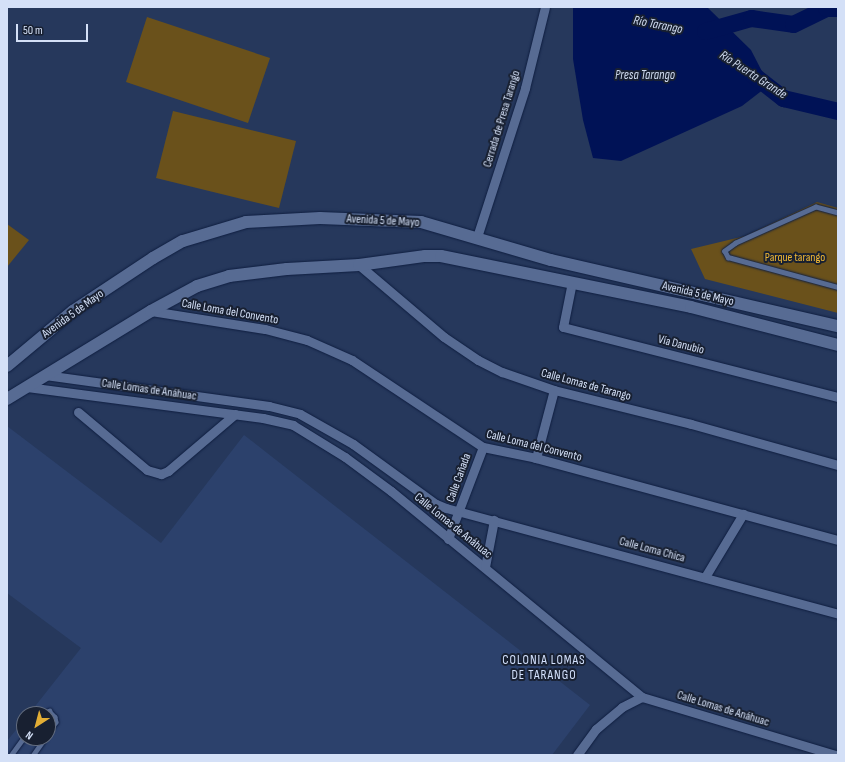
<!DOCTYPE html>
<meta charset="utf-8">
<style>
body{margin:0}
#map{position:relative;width:845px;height:762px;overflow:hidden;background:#26385c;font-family:"Sofia Sans Condensed",sans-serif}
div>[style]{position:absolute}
.built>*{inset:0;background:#2c416c}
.green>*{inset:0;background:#6a511b}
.water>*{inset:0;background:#001256}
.river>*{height:17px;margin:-8.5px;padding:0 8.5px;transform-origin:8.5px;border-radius:8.5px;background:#001256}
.roads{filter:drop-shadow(0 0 1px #0f1e40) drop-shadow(0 0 1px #0f1e40)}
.lane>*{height:4.5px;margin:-2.25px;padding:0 2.25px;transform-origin:2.25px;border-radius:2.25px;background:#576b93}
.street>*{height:9px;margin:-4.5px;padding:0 4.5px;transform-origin:4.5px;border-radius:4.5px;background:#576b93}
.secondary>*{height:12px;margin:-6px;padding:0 6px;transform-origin:6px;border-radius:6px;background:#576b93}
span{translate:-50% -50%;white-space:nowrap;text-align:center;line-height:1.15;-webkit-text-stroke:4px #182031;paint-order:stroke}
.street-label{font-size:12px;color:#d4e0f7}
.park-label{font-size:12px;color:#f4ba34}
.water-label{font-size:13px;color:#d0dbf0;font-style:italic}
.neighbourhood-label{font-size:13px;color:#d3e1fd;letter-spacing:1px}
.frame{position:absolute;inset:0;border:8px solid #d4e0f7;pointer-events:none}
.north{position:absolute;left:16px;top:706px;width:40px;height:40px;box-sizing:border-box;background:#182031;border:1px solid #636d80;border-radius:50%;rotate:216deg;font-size:11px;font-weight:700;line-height:16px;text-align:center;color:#d4e0f7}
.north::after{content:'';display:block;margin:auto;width:14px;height:18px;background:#e3ae35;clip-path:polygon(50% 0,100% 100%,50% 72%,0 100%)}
.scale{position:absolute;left:16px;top:24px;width:72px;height:18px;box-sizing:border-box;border:2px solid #d4e0f7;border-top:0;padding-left:5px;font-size:12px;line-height:14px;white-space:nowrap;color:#d4e0f7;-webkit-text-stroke:3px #182031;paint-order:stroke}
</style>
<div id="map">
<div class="built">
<div style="clip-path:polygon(7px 426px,161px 543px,244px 435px,590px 705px,552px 755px,7px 755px,7px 741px,24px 720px,24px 738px,48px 738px,48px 714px,29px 714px,81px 648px,7px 593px)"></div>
</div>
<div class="green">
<div style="clip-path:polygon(147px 17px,270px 58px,248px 123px,126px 82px)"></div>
<div style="clip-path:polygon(173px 111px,296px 141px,279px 208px,156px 178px)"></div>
<div style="clip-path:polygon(817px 202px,838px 208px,838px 313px,705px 279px,691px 249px,745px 236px)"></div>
<div style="clip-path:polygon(7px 224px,29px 240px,7px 267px)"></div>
</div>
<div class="water">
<div style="clip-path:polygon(573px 7px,707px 7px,751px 50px,769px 85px,742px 106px,621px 161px,593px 158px,583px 120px,573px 59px)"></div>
</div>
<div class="river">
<div style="left:705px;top:31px;width:48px;rotate:-15.8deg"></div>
<div style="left:751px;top:18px;width:42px;rotate:8.1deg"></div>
<div style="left:793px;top:24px;width:37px;rotate:-26deg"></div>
<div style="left:826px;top:8px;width:12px"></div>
<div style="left:751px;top:73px;width:41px;rotate:38deg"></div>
<div style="left:783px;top:98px;width:57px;rotate:13.3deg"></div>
</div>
<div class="roads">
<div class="lane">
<div style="left:838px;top:213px;width:23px;rotate:-165deg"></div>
<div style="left:816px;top:207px;width:88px;rotate:155.8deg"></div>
<div style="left:736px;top:243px;width:14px;rotate:144deg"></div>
<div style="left:725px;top:251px;width:7px;rotate:63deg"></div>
<div style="left:728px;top:257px;width:114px;rotate:15.3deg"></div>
<div style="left:42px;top:714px;width:8px;rotate:-23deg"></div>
<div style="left:49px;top:711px;width:8px;rotate:45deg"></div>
<div style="left:55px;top:717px;width:5px;rotate:79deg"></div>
<div style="left:56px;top:722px;width:14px;rotate:124deg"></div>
<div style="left:11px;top:755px;width:22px;rotate:-54deg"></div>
<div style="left:33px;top:755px;width:21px;rotate:-55deg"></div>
</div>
<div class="street">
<div style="left:477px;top:237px;width:157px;rotate:-72.1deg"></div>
<div style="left:525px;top:88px;width:83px;rotate:-76.1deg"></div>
<div style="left:359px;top:265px;width:111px;rotate:40.3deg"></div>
<div style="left:444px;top:337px;width:41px;rotate:34.1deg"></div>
<div style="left:478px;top:360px;width:27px;rotate:27deg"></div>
<div style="left:502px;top:372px;width:55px;rotate:19.1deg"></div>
<div style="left:554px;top:390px;width:141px;rotate:13.9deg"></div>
<div style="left:691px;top:424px;width:153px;rotate:15.6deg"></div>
<div style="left:572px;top:282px;width:46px;rotate:101.3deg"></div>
<div style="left:563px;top:327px;width:284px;rotate:14.3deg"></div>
<div style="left:151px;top:311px;width:115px;rotate:9deg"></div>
<div style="left:265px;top:329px;width:43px;rotate:14.7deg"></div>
<div style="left:307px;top:340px;width:49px;rotate:24deg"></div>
<div style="left:352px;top:360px;width:157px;rotate:33.6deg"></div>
<div style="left:483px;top:447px;width:54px;rotate:11.7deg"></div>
<div style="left:536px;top:458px;width:313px;rotate:15.2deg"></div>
<div style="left:45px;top:375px;width:226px;rotate:7.9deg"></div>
<div style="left:269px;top:406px;width:32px;rotate:14deg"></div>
<div style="left:300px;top:414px;width:61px;rotate:29.5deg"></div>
<div style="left:353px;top:444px;width:102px;rotate:35.9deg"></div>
<div style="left:436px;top:504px;width:11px;rotate:22deg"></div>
<div style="left:446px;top:508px;width:406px;rotate:15.1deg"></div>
<div style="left:27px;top:387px;width:238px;rotate:7.5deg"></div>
<div style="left:263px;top:418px;width:31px;rotate:13deg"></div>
<div style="left:293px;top:425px;width:61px;rotate:31.6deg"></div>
<div style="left:345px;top:457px;width:57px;rotate:36.5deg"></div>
<div style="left:391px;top:491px;width:325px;rotate:39.4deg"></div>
<div style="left:642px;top:697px;width:202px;rotate:16.7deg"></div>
<div style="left:78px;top:412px;width:90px;rotate:40deg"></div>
<div style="left:147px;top:470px;width:15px;rotate:16deg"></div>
<div style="left:161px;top:474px;width:8px;rotate:-23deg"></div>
<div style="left:168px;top:471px;width:88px;rotate:-40.4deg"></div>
<div style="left:536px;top:458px;width:70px;rotate:-75.2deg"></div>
<div style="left:448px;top:539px;width:98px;rotate:-69.2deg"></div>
<div style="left:485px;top:567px;width:48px;rotate:-79.2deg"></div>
<div style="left:705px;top:577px;width:74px;rotate:-58.9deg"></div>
<div style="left:577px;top:755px;width:32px;rotate:-54deg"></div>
<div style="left:596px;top:729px;width:34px;rotate:-40deg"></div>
<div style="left:622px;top:707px;width:22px;rotate:-27deg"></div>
</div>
<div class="secondary">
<div style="left:7px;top:366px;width:86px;rotate:-39.8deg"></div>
<div style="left:73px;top:311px;width:96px;rotate:-33.5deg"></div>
<div style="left:153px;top:258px;width:34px;rotate:-30deg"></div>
<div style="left:183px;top:241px;width:66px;rotate:-16.8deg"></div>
<div style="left:246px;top:222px;width:74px;rotate:-3.1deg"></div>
<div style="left:320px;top:218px;width:101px;rotate:2.3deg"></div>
<div style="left:421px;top:222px;width:135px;rotate:16.3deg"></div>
<div style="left:551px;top:260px;width:294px;rotate:13deg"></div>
<div style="left:7px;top:399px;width:169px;rotate:-31.4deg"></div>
<div style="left:151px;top:311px;width:52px;rotate:-28.5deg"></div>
<div style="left:197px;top:286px;width:34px;rotate:-17deg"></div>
<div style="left:229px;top:276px;width:58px;rotate:-6.9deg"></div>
<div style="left:287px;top:269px;width:72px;rotate:-3.2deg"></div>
<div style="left:359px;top:265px;width:67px;rotate:-7.8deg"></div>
<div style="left:425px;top:256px;width:16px"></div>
<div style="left:441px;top:256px;width:255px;rotate:11.5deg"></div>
<div style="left:691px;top:307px;width:152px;rotate:14.5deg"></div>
</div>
</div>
<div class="street-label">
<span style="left:502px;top:119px;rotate:-73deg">Cerrada de Presa Tarango</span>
<span style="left:383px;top:221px;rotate:3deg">Avenida 5 de Mayo</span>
<span style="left:698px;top:294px;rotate:13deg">Avenida 5 de Mayo</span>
<span style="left:230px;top:312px;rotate:10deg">Calle Loma del Convento</span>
<span style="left:73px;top:314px;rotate:-36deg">Avenida 5 de Mayo</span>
<span style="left:681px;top:345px;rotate:14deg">Vía Danubio</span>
<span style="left:586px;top:385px;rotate:15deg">Calle Lomas de Tarango</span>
<span style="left:149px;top:390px;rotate:8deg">Calle Lomas de Anáhuac</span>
<span style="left:534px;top:446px;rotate:14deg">Calle Loma del Convento</span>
<span style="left:459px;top:478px;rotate:-70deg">Calle Cañada</span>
<span style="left:453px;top:526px;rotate:39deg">Calle Lomas de Anáhuac</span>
<span style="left:652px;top:550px;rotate:15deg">Calle Loma Chica</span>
<span style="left:723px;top:709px;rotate:17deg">Calle Lomas de Anáhuac</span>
</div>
<div class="park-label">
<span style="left:795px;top:258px">Parque tarango</span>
</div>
<div class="water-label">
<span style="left:658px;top:25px;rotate:11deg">Río Tarango</span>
<span style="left:645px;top:75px">Presa Tarango</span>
<span style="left:753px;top:75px;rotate:33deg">Río Puerta Grande</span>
</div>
<div class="neighbourhood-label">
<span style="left:544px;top:668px">COLONIA LOMAS<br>DE TARANGO</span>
</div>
<div class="frame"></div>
<div class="north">N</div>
<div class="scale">50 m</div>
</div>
